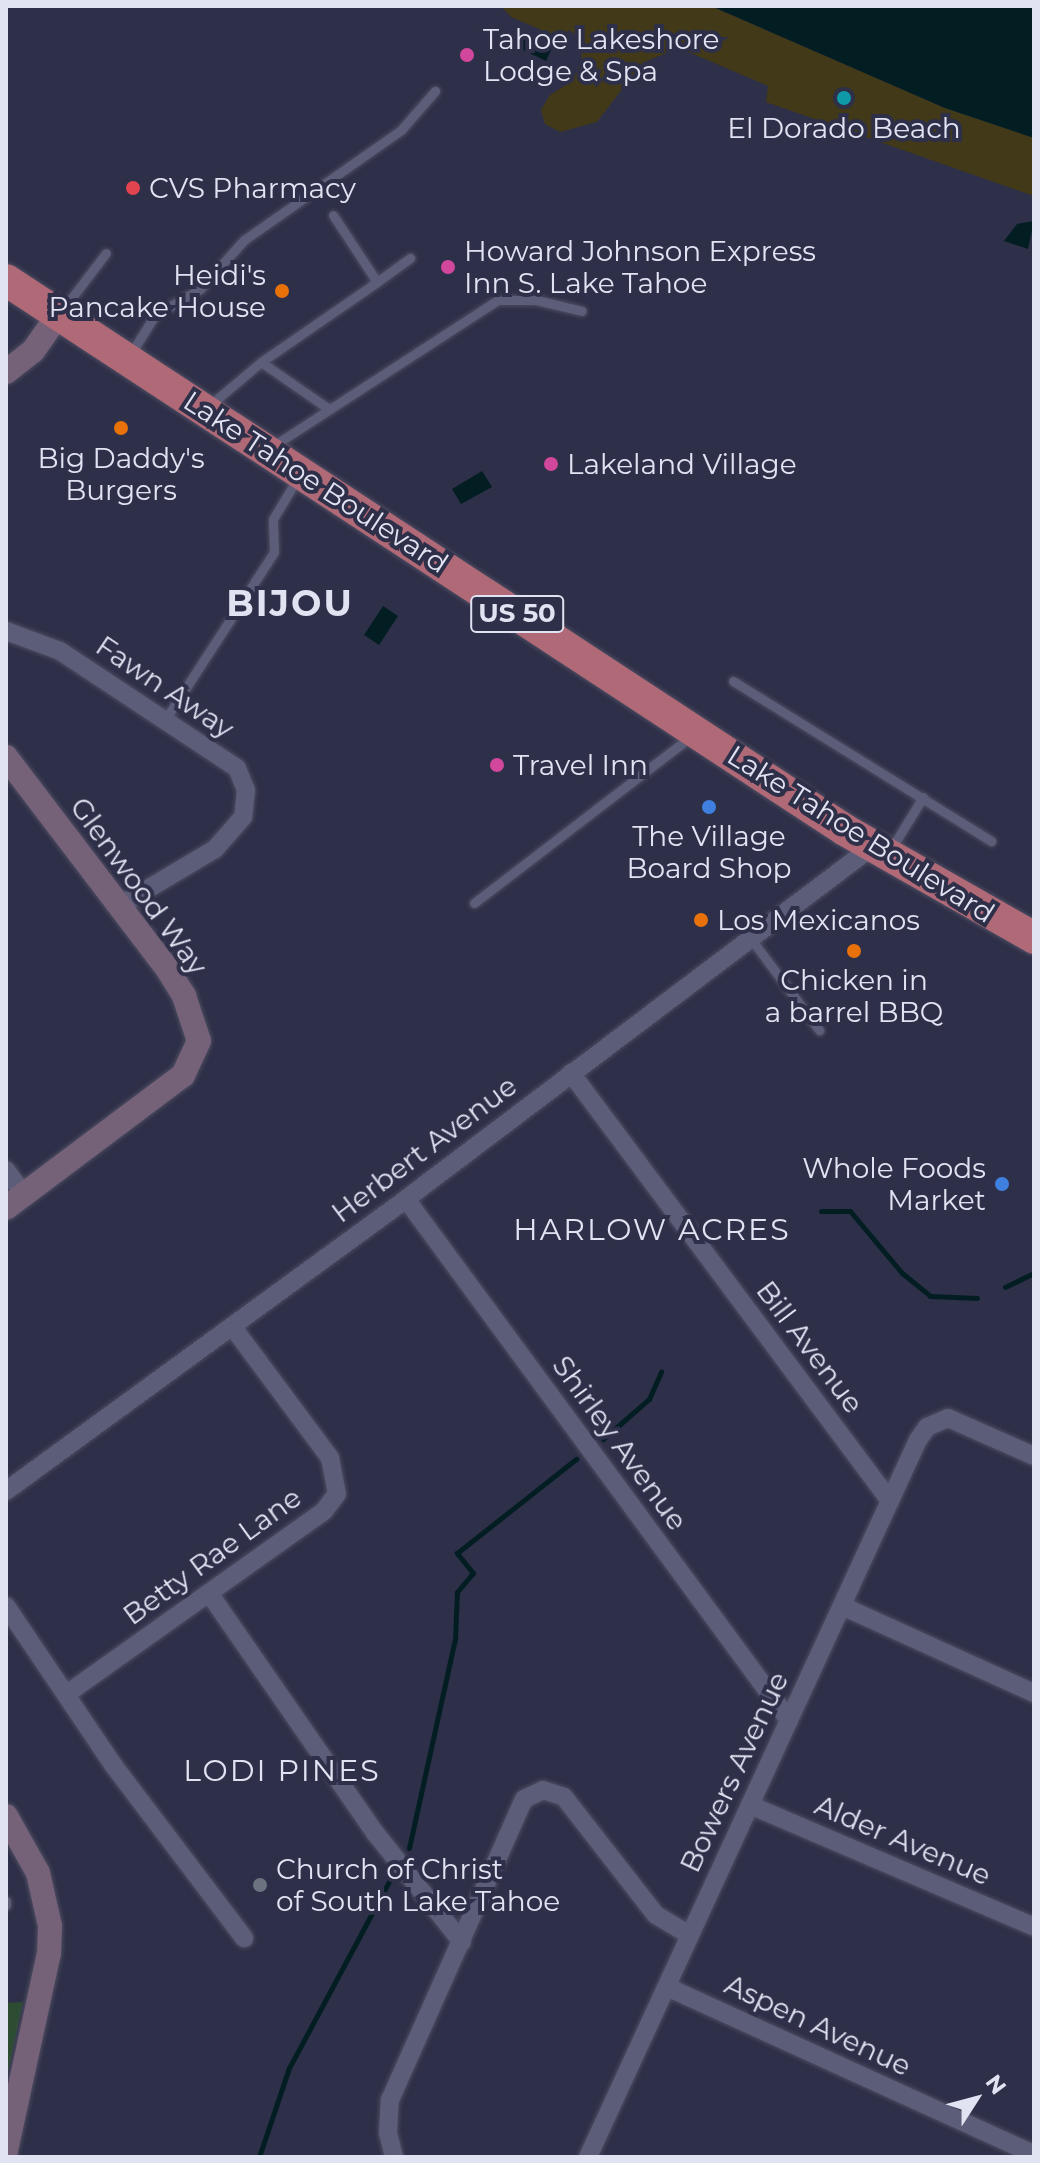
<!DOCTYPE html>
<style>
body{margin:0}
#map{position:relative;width:1040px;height:2163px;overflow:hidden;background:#2e2f48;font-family:Montserrat,sans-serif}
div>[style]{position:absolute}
.green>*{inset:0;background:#2d4d33}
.sand>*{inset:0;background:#423919}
.water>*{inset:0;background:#031e23}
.stream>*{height:5px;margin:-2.5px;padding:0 2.5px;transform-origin:2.5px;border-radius:2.5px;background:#031e23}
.roads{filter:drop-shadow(0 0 2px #4c4c61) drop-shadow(0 0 2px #4c4c61)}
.lane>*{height:9px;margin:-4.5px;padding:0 4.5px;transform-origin:4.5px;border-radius:4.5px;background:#5c5e79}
.street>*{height:18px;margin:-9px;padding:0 9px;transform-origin:9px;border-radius:9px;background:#5c5e79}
.secondary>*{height:24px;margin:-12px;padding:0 12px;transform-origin:12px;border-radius:12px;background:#756178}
.highway>*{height:32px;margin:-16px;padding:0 16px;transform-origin:16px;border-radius:16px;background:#af6977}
.dots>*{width:22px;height:22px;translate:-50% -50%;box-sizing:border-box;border:4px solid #2e2f48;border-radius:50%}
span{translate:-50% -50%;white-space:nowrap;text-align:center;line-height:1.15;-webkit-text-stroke:8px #2e2f48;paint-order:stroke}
.shield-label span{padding:2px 6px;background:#2e2f48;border:2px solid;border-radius:6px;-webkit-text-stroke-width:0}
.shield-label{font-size:26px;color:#e1e2f2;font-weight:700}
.poi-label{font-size:28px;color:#e1e2f2}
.left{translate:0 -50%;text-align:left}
.right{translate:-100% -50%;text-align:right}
.street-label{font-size:28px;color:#e1e2f2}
.neighbourhood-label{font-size:30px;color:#e1e2f2;letter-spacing:2px}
.district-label{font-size:36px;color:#e1e2f2;font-weight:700;letter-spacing:2px}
.frame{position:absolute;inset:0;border:8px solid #e1e2f2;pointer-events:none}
.north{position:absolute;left:936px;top:2059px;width:80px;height:80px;-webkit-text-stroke:6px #2e2f48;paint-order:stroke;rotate:54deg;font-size:22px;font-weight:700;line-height:32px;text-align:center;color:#e1e2f2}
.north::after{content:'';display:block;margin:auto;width:28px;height:36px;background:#e1e2f2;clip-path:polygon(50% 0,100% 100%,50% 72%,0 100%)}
</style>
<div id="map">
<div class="green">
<div style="clip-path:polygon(23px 2002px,6px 2083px,6px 2003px)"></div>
</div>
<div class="sand">
<div style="clip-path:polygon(501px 6px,711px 6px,945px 108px,1034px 138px,1034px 196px,766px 102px,768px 86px,679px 48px,642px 63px,597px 122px,560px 132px,545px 124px,541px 110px,550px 95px,572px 81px,582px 60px,579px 38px,569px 30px,560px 38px,511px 17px)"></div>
</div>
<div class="water">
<div style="clip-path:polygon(711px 6px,1034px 6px,1034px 138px,945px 108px)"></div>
<div style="clip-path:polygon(519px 32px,552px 48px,546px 61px,513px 45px)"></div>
<div style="clip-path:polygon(1034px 221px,1028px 249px,1004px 241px,1017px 224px)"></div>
<div style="clip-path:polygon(482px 471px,492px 487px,461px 504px,452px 489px)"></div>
<div style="clip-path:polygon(383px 606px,398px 616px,379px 645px,364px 635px)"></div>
</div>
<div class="stream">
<div style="left:821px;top:1211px;width:29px"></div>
<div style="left:850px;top:1211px;width:81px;rotate:50deg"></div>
<div style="left:902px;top:1273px;width:36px;rotate:39deg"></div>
<div style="left:930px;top:1296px;width:47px;rotate:2.4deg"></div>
<div style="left:1005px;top:1287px;width:32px;rotate:-26deg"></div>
<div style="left:603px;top:1439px;width:61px;rotate:-41deg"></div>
<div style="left:649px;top:1399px;width:30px;rotate:-66deg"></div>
<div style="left:409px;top:1848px;width:214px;rotate:-77.6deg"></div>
<div style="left:455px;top:1639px;width:47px;rotate:-87.6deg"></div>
<div style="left:457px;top:1592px;width:25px;rotate:-50deg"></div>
<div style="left:473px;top:1573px;width:26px;rotate:-129deg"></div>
<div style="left:457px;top:1553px;width:152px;rotate:-38.3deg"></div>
<div style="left:259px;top:2157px;width:94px;rotate:-71.4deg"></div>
<div style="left:289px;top:2068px;width:213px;rotate:-61.8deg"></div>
</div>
<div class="roads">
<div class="lane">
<div style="left:377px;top:282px;width:41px;rotate:-36deg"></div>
<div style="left:61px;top:312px;width:74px;rotate:-52.7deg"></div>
<div style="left:130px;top:355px;width:47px;rotate:-58deg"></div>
<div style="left:155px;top:315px;width:52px;rotate:-30deg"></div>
<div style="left:200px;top:289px;width:66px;rotate:-48.1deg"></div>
<div style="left:244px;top:240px;width:192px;rotate:-35deg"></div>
<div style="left:401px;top:130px;width:52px;rotate:-48.9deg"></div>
<div style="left:261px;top:362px;width:141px;rotate:-34.6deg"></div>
<div style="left:377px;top:282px;width:80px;rotate:-123.3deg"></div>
<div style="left:210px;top:405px;width:67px;rotate:-40.1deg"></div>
<div style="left:261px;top:362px;width:83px;rotate:34.7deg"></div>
<div style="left:273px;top:446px;width:268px;rotate:-33deg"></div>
<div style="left:498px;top:300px;width:38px"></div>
<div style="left:536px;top:300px;width:47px;rotate:13.4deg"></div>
<div style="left:733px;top:681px;width:304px;rotate:31.8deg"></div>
<div style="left:165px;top:720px;width:200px;rotate:-57deg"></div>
<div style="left:274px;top:552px;width:33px;rotate:-92deg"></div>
<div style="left:273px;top:519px;width:47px;rotate:-59deg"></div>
<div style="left:891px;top:849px;width:61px;rotate:-58.4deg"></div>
<div style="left:474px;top:903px;width:272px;rotate:-37.5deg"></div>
<div style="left:751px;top:939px;width:114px;rotate:53.2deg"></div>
<div style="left:6px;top:1901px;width:4px;rotate:90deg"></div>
</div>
<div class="street">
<div style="left:6px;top:631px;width:58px;rotate:20.3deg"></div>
<div style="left:60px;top:651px;width:212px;rotate:33.5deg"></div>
<div style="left:237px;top:768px;width:24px;rotate:68deg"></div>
<div style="left:246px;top:790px;width:27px;rotate:96deg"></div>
<div style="left:243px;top:817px;width:43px;rotate:131.2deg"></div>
<div style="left:215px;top:849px;width:112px;rotate:149.3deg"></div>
<div style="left:571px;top:1073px;width:534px;rotate:53.3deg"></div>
<div style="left:6px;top:1170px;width:31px;rotate:54deg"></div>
<div style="left:406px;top:1199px;width:647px;rotate:53.68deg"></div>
<div style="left:6px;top:1491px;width:495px;rotate:-36.1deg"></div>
<div style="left:406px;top:1199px;width:584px;rotate:-37.07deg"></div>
<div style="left:209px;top:1593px;width:293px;rotate:55.3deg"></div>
<div style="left:376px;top:1834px;width:138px;rotate:51.5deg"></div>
<div style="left:6px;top:1606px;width:193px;rotate:56deg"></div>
<div style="left:114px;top:1766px;width:216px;rotate:52.9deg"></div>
<div style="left:842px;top:1606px;width:211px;rotate:24.4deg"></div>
<div style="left:68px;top:1693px;width:314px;rotate:-35.4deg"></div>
<div style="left:324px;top:1511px;width:21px;rotate:-53deg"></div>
<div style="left:337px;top:1494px;width:37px;rotate:-101deg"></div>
<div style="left:330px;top:1458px;width:164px;rotate:-126.6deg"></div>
<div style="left:750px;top:1805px;width:309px;rotate:23.2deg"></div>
<div style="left:667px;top:1987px;width:403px;rotate:24.5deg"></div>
<div style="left:394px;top:2157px;width:25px;rotate:-104deg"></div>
<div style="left:388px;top:2133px;width:33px;rotate:-87deg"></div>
<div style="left:390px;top:2100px;width:329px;rotate:-66deg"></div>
<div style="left:524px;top:1799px;width:21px;rotate:-25deg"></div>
<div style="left:543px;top:1790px;width:22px;rotate:18deg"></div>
<div style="left:564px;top:1797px;width:150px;rotate:52.1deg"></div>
<div style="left:656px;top:1915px;width:39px;rotate:31deg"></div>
<div style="left:588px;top:2157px;width:789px;rotate:-65.29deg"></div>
<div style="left:918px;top:1440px;width:16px;rotate:-55deg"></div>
<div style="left:927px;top:1427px;width:23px;rotate:-23deg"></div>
<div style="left:948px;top:1418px;width:94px;rotate:23.8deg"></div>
</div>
<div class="secondary">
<div style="left:6px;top:372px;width:34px;rotate:-38deg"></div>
<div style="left:33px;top:351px;width:45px;rotate:-54.9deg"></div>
<div style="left:6px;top:757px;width:268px;rotate:52.7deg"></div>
<div style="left:168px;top:970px;width:31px;rotate:58deg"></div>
<div style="left:184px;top:996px;width:47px;rotate:71.6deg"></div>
<div style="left:199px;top:1041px;width:38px;rotate:115deg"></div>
<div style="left:183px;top:1075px;width:221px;rotate:143.1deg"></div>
<div style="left:6px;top:1816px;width:65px;rotate:60.7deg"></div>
<div style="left:38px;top:1873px;width:54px;rotate:77.2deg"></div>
<div style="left:50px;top:1926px;width:27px;rotate:92deg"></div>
<div style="left:49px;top:1953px;width:203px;rotate:102.3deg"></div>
</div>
<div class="highway">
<div style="left:6px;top:280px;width:1003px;rotate:33.25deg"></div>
<div style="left:845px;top:830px;width:218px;rotate:29.7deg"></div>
</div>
</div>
<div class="dots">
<div style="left:467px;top:55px;background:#d1479c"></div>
<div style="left:844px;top:98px;background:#0f9aa8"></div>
<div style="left:133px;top:188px;background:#e0444e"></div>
<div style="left:448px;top:267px;background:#d1479c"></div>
<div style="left:282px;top:291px;background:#e8710a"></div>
<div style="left:121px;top:428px;background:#e8710a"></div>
<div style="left:551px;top:464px;background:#d1479c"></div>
<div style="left:497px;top:765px;background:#d1479c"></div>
<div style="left:709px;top:807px;background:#3f7fe0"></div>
<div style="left:701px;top:920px;background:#e8710a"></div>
<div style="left:854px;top:951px;background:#e8710a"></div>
<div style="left:1002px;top:1184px;background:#3f7fe0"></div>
<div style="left:260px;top:1885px;background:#6b7280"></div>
</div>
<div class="shield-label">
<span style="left:517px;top:614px">US 50</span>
</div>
<div class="poi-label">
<span class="left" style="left:483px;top:55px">Tahoe Lakeshore<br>Lodge &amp; Spa</span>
<span style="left:844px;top:128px">El Dorado Beach</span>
<span class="left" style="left:149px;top:188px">CVS Pharmacy</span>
<span class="left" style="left:464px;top:267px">Howard Johnson Express<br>Inn S. Lake Tahoe</span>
<span class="right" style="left:266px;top:291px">Heidi's<br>Pancake House</span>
<span style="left:121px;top:474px">Big Daddy's<br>Burgers</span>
<span class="left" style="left:567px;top:464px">Lakeland Village</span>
<span class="left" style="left:513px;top:765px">Travel Inn</span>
<span style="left:709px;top:852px">The Village<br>Board Shop</span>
<span class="left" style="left:717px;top:920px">Los Mexicanos</span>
<span style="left:854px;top:996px">Chicken in<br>a barrel BBQ</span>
<span class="right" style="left:986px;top:1184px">Whole Foods<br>Market</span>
<span class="left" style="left:276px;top:1885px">Church of Christ<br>of South Lake Tahoe</span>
</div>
<div class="street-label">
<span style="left:316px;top:482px;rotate:33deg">Lake Tahoe Boulevard</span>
<span style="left:165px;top:687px;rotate:34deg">Fawn Away</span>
<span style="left:861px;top:834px;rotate:32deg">Lake Tahoe Boulevard</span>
<span style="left:139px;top:886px;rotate:54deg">Glenwood Way</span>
<span style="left:424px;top:1149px;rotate:-37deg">Herbert Avenue</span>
<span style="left:810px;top:1347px;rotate:53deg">Bill Avenue</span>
<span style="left:620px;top:1443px;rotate:54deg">Shirley Avenue</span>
<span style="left:212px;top:1556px;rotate:-36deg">Betty Rae Lane</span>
<span style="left:734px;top:1772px;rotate:-65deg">Bowers Avenue</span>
<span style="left:903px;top:1840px;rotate:23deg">Alder Avenue</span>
<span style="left:818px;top:2025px;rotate:25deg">Aspen Avenue</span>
</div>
<div class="neighbourhood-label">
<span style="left:652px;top:1230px">HARLOW ACRES</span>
<span style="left:282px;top:1771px">LODI PINES</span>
</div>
<div class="district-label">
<span style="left:290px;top:604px">BIJOU</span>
</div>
<div class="frame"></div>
<div class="north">N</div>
</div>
